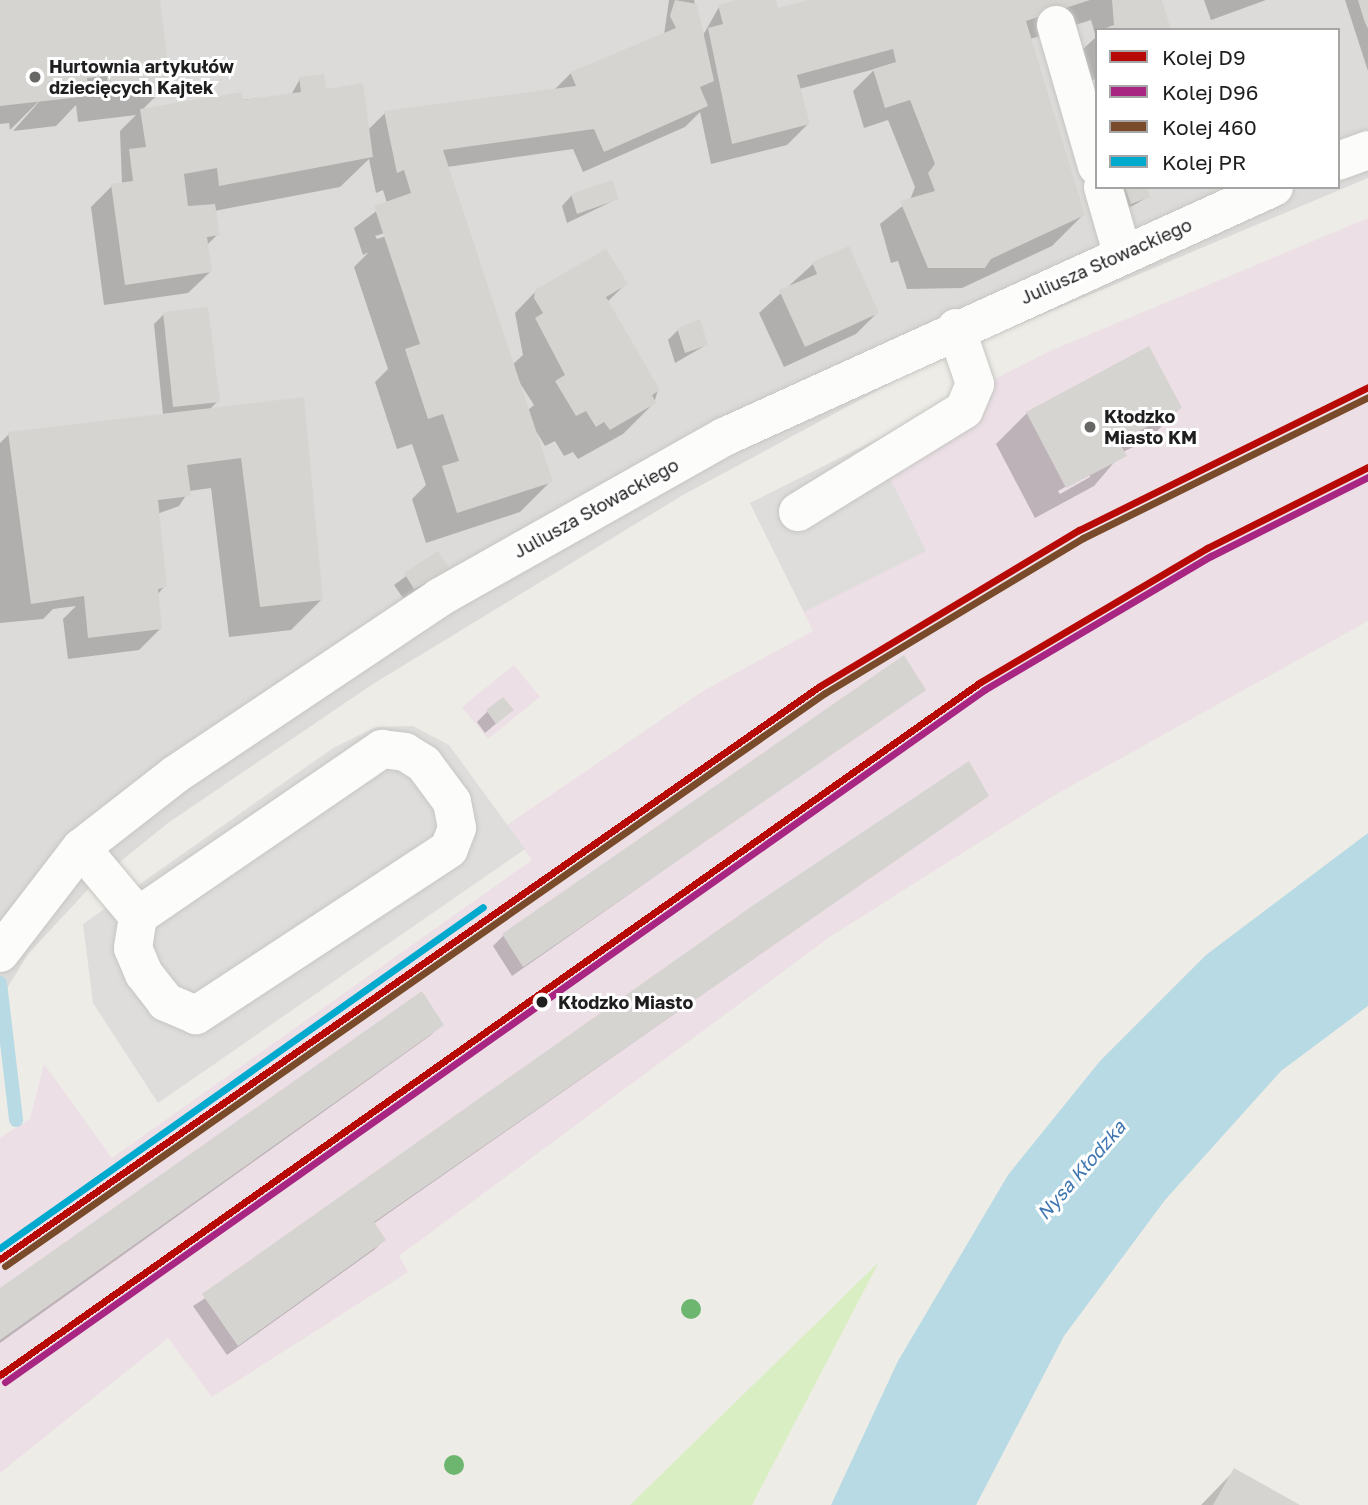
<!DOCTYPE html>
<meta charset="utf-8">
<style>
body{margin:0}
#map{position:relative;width:1368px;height:1505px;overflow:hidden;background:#eeece7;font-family:"Golos Text",sans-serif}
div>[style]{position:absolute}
.residential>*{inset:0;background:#dddbd9}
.industrial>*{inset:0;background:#ecdfe6}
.grass>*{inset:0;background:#daeec3}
.parking>*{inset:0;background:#dedddb}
.water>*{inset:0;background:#b7dae4}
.shadow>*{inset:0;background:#0003}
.stream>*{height:14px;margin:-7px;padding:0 7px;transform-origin:7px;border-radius:7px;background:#b7dae4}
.building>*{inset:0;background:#d6d4d0}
.roads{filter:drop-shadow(0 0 2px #c6c6c3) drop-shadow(0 0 2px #c6c6c3)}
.minor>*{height:38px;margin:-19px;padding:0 19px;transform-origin:19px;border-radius:19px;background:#fcfcfb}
.rail-1>*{height:7px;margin:-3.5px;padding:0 3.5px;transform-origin:3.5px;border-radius:3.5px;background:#b70a06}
.rail-2>*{height:7px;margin:-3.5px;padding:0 3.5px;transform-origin:3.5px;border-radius:3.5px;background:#a82682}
.rail-3>*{height:7px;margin:-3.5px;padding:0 3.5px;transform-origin:3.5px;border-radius:3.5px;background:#7a4b2a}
.rail-4>*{height:7px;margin:-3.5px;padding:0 3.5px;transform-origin:3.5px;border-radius:3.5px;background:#00a9ce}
.trees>*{width:20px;height:20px;margin:-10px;border-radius:50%;background:#6cb66f}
.dots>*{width:19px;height:19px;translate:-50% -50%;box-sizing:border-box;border:4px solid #fff;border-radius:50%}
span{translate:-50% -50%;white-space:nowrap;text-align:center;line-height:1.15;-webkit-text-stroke:6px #fff;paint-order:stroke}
.poi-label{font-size:18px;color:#1f1f1f;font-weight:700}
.left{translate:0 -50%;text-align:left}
.street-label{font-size:18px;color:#1f1f1f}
.stop-label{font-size:18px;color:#1f1f1f;font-weight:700}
.water-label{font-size:19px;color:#4077b0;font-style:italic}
.legend{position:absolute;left:1095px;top:28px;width:245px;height:161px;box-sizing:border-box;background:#fff;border:2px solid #a5a5a5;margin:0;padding:9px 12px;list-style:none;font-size:21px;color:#1f1f1f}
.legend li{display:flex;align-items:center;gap:14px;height:35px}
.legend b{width:35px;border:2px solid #a5a5a5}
</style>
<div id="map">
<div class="residential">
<div style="clip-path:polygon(evenodd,0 0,1368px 0,1368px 178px,930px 362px,683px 495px,373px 684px,168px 823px,94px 883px,28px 954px,0 1000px,0 0,1097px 30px,1338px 30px,1338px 187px,1097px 187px,1097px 30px)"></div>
</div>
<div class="industrial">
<div style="clip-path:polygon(1368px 218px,1368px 621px,1053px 796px,831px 936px,399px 1256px,408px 1272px,212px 1397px,168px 1338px,0 1473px,0 1138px,30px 1119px,44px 1064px,112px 1158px,532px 860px,507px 825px,703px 691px,813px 631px,750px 503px,1050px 351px)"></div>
<div style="clip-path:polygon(514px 665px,540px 697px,488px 739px,462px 707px)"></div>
</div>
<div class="grass">
<div style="clip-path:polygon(879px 1262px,752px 1505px,630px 1505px)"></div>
</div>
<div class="parking">
<div style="clip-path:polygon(872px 442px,926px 551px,804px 612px,750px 503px)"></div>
<div style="clip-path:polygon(413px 726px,449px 745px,525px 849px,158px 1103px,93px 1003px,83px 924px,333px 748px,376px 727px)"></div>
</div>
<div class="water">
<div style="clip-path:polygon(1368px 833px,1368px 1006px,1281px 1071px,1165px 1200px,1064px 1336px,976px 1505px,831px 1505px,898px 1361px,1008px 1175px,1100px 1061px,1206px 955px)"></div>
</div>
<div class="shadow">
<div style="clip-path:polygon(evenodd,0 0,158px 0,168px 84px,142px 110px,291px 95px,300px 79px,325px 91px,368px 130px,385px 113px,554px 90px,571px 73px,664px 35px,669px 0,694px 0,702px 37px,719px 7px,742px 0,774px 0,771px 12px,815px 0,1160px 0,1170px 30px,1097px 30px,1097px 79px,1092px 80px,1081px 51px,1096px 37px,1091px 20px,1030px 39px,1083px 215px,1052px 246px,962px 288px,907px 289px,898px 261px,891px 263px,880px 224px,910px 200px,915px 187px,888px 120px,864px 128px,853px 91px,875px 69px,799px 89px,808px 124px,787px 145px,711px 164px,700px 112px,685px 127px,583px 172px,573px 149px,447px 167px,512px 365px,523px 355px,515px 313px,536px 291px,626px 284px,607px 302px,658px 390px,654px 403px,623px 434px,578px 459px,573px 452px,564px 456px,555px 441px,545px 446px,536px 431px,551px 481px,520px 512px,426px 543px,412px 499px,426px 485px,412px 444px,397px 449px,375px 382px,388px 369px,354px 267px,369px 252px,363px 255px,354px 228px,387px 203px,383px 190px,376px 193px,369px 159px,340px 187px,214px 211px,218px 234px,207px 245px,210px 272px,188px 293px,104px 305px,91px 207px,112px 186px,122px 184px,120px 131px,136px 115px,78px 122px,76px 105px,56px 126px,13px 131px,46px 94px,10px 130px,9px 123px,0 124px,0 0,438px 216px,438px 219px,377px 239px,375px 236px,438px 216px,0 0,516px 377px,534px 405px,527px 411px,516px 377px)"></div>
<div style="clip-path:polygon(1204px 0,1266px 0,1211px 20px)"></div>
<div style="clip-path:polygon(1345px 0,1368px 0,1368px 71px)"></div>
<div style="clip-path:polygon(1116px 187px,1144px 187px,1148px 197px,1120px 213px)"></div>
<div style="clip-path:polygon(572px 195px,617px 199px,567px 223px,562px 206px)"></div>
<div style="clip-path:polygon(813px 264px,877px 313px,856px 334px,784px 367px,759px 313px)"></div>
<div style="clip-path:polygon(164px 314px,218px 401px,209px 410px,303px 399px,322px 599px,291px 630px,229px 637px,211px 488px,189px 491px,179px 506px,157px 514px,165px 586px,157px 595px,161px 628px,139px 650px,68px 659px,63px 619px,76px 606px,53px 609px,43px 619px,0 623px,0 443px,9px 434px,163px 415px,154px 324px)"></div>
<div style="clip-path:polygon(678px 330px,706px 345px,675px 363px,668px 340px)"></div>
<div style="clip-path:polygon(evenodd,1180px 408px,1149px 439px,1123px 452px,1094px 486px,1035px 518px,996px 444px,1027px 413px,1180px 408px,1090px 473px,1090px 477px,1060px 494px,1058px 491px,1090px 473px)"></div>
<div style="clip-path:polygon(438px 553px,439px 581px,403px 598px,394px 585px)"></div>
<div style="clip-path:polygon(923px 689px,512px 976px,493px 946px,503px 936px)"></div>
<div style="clip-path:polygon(512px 710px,485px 733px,477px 722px,488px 711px)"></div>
<div style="clip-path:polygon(987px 796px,373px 1224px,384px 1240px,374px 1250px,227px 1355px,193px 1306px)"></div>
<div style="clip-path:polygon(441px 1024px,431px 1035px,0 1343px,0 1293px)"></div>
<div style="clip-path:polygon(1235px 1470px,1296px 1505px,1201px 1505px)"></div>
</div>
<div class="stream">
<div style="left:0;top:983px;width:138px;rotate:83.3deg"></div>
</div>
<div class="building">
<div style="clip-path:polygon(0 0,160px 0,170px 84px,108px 92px,107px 76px,87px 78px,89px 96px,0 106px)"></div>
<div style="clip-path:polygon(675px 0,697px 4px,714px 81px,700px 87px,708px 106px,604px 152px,594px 129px,443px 150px,553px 482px,457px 513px,442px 466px,459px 461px,443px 414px,428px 419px,405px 349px,420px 344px,374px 206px,411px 193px,404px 170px,397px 173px,384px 111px,576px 86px,570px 72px,676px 28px,670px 16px)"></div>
<div style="clip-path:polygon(736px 0,776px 0,778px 8px,808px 0,1090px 0,1026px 21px,1085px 215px,991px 259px,985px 268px,928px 268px,900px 201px,935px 191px,928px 173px,935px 164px,910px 100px,885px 108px,873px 69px,896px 62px,893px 49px,797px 75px,810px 124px,732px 144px,708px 28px,723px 24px,718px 5px)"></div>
<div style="clip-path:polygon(1112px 0,1162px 0,1171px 30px,1100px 30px,1114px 25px)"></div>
<div style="clip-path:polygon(1358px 0,1368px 0,1368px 29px,1364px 20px)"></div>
<div style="clip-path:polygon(324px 74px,326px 89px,363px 83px,373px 157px,219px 186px,217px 168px,184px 174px,188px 206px,215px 204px,220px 235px,207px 237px,212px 272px,125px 285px,111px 184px,133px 181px,129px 149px,146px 147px,140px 109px,242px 92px,243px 100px,301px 92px,299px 77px)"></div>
<div style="clip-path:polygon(612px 180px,619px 199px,577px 214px,571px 194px)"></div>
<div style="clip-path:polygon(1125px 187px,1146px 187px,1150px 197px,1131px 204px)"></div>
<div style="clip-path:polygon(849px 246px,879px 313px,805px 347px,779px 290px,817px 274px,812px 262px)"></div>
<div style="clip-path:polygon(606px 249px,628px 284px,606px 297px,660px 390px,652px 395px,656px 403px,610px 430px,604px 422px,596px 427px,586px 411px,576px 416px,555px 381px,565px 375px,535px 318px,543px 313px,534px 298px,535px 290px)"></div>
<div style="clip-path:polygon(208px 307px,220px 402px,173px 407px,163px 312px)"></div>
<div style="clip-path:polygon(700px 319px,708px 345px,685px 353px,677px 328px)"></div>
<div style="clip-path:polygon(1149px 346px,1182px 408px,1119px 442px,1127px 456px,1066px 488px,1026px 412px)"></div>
<div style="clip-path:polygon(304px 397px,323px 600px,260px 607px,241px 458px,187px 465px,191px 496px,158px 500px,167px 587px,158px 589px,162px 629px,88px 638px,84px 596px,31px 604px,8px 432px)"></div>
<div style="clip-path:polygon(438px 551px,451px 571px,414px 589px,404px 573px)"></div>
<div style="clip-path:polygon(904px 655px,926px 690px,523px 967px,502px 934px)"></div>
<div style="clip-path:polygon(503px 697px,514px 710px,496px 724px,486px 710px)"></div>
<div style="clip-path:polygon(969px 761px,989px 796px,374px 1222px,386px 1240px,238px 1346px,202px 1294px,755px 904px)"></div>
<div style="clip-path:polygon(422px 991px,444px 1025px,0 1340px,0 1288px)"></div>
<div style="clip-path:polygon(1234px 1468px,1300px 1505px,1213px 1505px)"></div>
</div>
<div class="roads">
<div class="minor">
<div style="left:1056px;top:25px;width:147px;rotate:73.8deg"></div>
<div style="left:1338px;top:161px;width:32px;rotate:-20deg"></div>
<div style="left:1103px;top:187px;width:69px;rotate:73.9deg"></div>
<div style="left:798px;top:512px;width:195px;rotate:-31.6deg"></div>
<div style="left:964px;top:410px;width:28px;rotate:-67deg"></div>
<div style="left:975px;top:384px;width:59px;rotate:-108.7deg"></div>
<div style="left:81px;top:848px;width:89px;rotate:50deg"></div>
<div style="left:138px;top:916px;width:296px;rotate:-34.4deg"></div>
<div style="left:382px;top:749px;width:23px;rotate:7deg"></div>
<div style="left:405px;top:752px;width:22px;rotate:32deg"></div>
<div style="left:424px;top:764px;width:47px;rotate:53.6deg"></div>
<div style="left:452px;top:802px;width:26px;rotate:79deg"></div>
<div style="left:457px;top:828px;width:22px;rotate:111deg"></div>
<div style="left:449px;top:849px;width:303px;rotate:146.7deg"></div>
<div style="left:196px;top:1015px;width:33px;rotate:-157deg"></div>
<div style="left:166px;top:1002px;width:36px;rotate:-128deg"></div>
<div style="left:144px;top:974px;width:28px;rotate:-113deg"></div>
<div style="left:133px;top:948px;width:32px;rotate:-81deg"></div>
<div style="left:0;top:953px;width:133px;rotate:-52.4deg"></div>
<div style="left:81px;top:848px;width:120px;rotate:-37.9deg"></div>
<div style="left:176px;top:774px;width:318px;rotate:-33.8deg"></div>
<div style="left:440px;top:597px;width:326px;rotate:-29.4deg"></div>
<div style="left:724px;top:437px;width:604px;rotate:-24.44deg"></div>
</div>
</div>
<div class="rail-1">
<div style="left:0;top:1259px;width:1000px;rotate:-34.95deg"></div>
<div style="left:820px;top:686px;width:302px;rotate:-31.1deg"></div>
<div style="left:1079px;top:530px;width:322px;rotate:-26.3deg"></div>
<div style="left:0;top:1375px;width:1199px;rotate:-35.25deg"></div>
<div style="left:979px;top:683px;width:265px;rotate:-30.6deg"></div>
<div style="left:1207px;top:548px;width:180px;rotate:-26.7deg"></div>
</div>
<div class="rail-2">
<div style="left:5px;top:1382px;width:1199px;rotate:-35.25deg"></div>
<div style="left:984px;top:690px;width:264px;rotate:-30.6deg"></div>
<div style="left:1211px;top:556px;width:176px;rotate:-26.7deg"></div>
</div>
<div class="rail-3">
<div style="left:5px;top:1266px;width:1000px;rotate:-34.95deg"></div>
<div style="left:825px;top:693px;width:301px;rotate:-31deg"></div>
<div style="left:1083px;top:538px;width:318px;rotate:-26.3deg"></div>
</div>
<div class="rail-4">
<div style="left:0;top:1248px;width:591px;rotate:-35.22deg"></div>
</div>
<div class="trees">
<div style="left:691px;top:1309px"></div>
<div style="left:454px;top:1465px"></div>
</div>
<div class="dots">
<div style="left:35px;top:77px;background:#676765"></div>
<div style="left:1090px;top:427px;background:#676765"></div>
<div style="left:542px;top:1002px;background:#1f1f1f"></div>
</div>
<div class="poi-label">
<span class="left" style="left:49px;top:77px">Hurtownia artykułów<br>dziecięcych Kajtek</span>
<span class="left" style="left:1104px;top:427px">Kłodzko<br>Miasto KM</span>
</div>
<div class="street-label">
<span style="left:1106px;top:261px;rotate:-24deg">Juliusza Słowackiego</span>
<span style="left:596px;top:508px;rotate:-29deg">Juliusza Słowackiego</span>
</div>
<div class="stop-label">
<span class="left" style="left:558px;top:1002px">Kłodzko Miasto</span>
</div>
<div class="water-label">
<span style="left:1081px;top:1170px;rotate:-49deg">Nysa Kłodzka</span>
</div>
<ul class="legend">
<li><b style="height:9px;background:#b70a06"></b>Kolej D9</li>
<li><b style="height:9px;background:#a82682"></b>Kolej D96</li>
<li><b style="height:9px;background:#7a4b2a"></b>Kolej 460</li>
<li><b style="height:9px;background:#00a9ce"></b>Kolej PR</li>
</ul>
</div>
